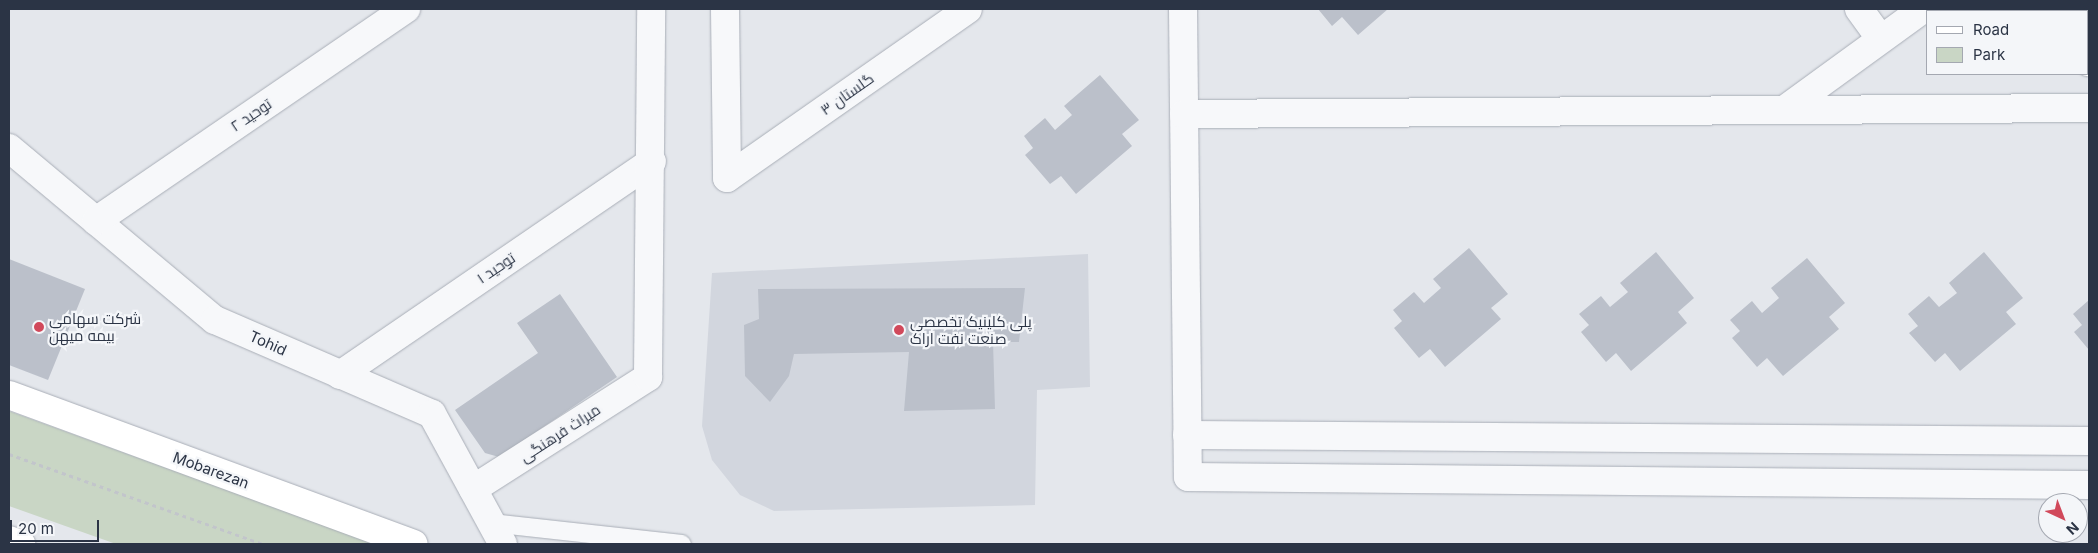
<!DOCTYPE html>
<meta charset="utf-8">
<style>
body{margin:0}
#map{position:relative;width:2098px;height:553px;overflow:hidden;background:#e4e7ec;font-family:Inter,Cairo,sans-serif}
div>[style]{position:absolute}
.built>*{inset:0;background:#d2d6de}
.green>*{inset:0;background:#c9d6c5}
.building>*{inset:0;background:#bbc0ca}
.path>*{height:3px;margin-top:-1.5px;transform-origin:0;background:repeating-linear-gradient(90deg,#c2c5cb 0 4px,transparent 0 8px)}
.roads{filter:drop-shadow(0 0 1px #a9aeb7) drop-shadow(0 0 1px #a9aeb7)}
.lane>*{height:18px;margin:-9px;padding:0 9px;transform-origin:9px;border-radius:9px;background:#f7f8fa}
.street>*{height:28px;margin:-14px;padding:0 14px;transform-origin:14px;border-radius:14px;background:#f7f8fa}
.secondary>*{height:28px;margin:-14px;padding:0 14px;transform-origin:14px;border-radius:14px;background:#fff}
.dots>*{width:14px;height:14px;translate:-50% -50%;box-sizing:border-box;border:2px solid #f4f6f9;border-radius:50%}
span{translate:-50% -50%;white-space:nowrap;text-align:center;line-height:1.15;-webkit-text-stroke:4.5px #f4f6f9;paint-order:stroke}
.street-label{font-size:15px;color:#2b3445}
.poi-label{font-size:15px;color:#2b3445}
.left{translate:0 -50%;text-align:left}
.frame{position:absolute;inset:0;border:10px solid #2b3445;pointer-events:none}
.legend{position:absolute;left:1926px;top:10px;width:162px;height:65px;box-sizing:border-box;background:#f4f6f9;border:1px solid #a4a8b1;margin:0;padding:6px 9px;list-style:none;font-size:15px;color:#2b3445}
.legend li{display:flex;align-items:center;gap:10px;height:25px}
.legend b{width:25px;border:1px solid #a4a8b1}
.north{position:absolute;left:2038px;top:493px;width:50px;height:50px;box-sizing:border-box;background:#f4f6f9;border:1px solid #a4a8b1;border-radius:50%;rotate:137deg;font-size:14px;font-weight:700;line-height:20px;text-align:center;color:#2b3445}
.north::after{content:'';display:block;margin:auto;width:18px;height:22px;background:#d1495b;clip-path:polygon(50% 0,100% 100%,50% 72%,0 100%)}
.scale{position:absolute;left:10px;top:520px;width:89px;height:22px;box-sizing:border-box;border:2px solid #2b3445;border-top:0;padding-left:6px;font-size:15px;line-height:18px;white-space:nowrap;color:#2b3445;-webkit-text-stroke:4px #f4f6f9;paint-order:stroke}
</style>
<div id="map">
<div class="built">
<div style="clip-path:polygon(1088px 254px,1090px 387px,1037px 390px,1035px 505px,774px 511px,740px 495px,712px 460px,702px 426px,712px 273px)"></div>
</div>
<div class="green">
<div style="clip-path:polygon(9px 411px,376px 544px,116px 544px,9px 506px)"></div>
</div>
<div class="building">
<div style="clip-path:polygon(1318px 9px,1388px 9px,1358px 35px,1342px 17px,1332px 26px)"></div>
<div style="clip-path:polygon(1100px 75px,1139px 120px,1122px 134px,1132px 146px,1076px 194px,1061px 176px,1050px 184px,1025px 155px,1033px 148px,1024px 136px,1045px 118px,1055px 130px,1072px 115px,1064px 106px)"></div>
<div style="clip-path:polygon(1469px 248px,1508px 294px,1491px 308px,1501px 319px,1445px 367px,1430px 349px,1419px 358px,1394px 328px,1402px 321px,1393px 310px,1414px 292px,1424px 303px,1441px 288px,1433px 279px)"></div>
<div style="clip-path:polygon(1656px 252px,1694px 298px,1678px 312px,1687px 323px,1631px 371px,1616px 353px,1606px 362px,1581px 332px,1589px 325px,1579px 314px,1601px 296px,1610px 307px,1628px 292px,1620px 283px)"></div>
<div style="clip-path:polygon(1984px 252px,2023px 298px,2006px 312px,2016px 324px,1960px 371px,1945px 353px,1935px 362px,1909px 333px,1918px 326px,1908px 314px,1929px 296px,1939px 307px,1957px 293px,1949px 283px)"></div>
<div style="clip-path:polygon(1807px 258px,1845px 303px,1829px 317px,1839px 329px,1783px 376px,1767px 358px,1757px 367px,1732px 338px,1740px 331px,1730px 320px,1752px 301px,1762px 313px,1779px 298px,1771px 288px)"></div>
<div style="clip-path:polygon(9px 259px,85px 289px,48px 380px,9px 365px)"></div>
<div style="clip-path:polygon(1025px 288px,1019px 342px,993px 342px,995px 409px,904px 411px,909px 352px,794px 354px,789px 376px,770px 402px,745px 376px,744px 325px,759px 319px,758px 289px)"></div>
<div style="clip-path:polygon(560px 294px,617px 377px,499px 457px,485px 453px,455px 410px,538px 353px,517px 323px)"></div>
<div style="clip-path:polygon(2089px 300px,2089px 350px,2074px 332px,2082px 325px,2073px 314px)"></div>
</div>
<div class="path">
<div style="left:9px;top:454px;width:269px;rotate:19.5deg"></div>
</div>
<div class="roads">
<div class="lane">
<div style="left:491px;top:523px;width:192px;rotate:6.3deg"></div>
</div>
<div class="street">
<div style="left:725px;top:9px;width:169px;rotate:89.3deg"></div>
<div style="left:1183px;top:9px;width:468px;rotate:89.4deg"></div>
<div style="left:1188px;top:477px;width:901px;rotate:0.51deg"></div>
<div style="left:1859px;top:9px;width:37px;rotate:54deg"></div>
<div style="left:1784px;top:110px;width:172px;rotate:-36deg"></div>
<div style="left:1184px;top:114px;width:905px;rotate:-0.38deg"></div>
<div style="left:9px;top:148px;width:268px;rotate:39.9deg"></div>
<div style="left:215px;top:320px;width:236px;rotate:23.4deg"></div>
<div style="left:432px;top:414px;width:148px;rotate:61.4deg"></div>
<div style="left:727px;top:178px;width:294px;rotate:-35deg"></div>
<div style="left:96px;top:221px;width:376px;rotate:-34.4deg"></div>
<div style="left:340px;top:375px;width:378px;rotate:-34.4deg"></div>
<div style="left:1187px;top:435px;width:902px;rotate:0.38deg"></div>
<div style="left:473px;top:489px;width:208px;rotate:-32.6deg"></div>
<div style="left:648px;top:377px;width:368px;rotate:-89.5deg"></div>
</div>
<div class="secondary">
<div style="left:2052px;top:9px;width:2px;rotate:63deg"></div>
<div style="left:2087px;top:59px;width:4px;rotate:56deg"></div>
<div style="left:9px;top:395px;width:431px;rotate:20.2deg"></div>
<div style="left:9px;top:540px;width:13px;rotate:18deg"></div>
</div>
</div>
<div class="dots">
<div style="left:39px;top:327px;background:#d1495b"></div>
<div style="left:899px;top:330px;background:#d1495b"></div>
</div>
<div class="street-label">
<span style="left:847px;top:94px;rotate:-35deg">گلستان ۳</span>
<span style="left:251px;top:115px;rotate:-34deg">توحید ۲</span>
<span style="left:496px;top:268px;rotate:-34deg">توحید ۱</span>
<span style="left:268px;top:343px;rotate:24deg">Tohid</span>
<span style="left:560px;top:433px;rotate:-33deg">میراث فرهنگی</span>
<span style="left:211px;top:470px;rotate:20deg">Mobarezan</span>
</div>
<div class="poi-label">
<span class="left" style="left:49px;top:327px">شرکت سهامی<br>بیمه میهن</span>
<span class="left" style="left:910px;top:330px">پلی کلینیک تخصصی<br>صنعت نفت اراک</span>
</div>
<div class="frame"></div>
<ul class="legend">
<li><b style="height:6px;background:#fff"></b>Road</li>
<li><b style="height:14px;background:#c9d6c5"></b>Park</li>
</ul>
<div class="north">N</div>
<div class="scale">20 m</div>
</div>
